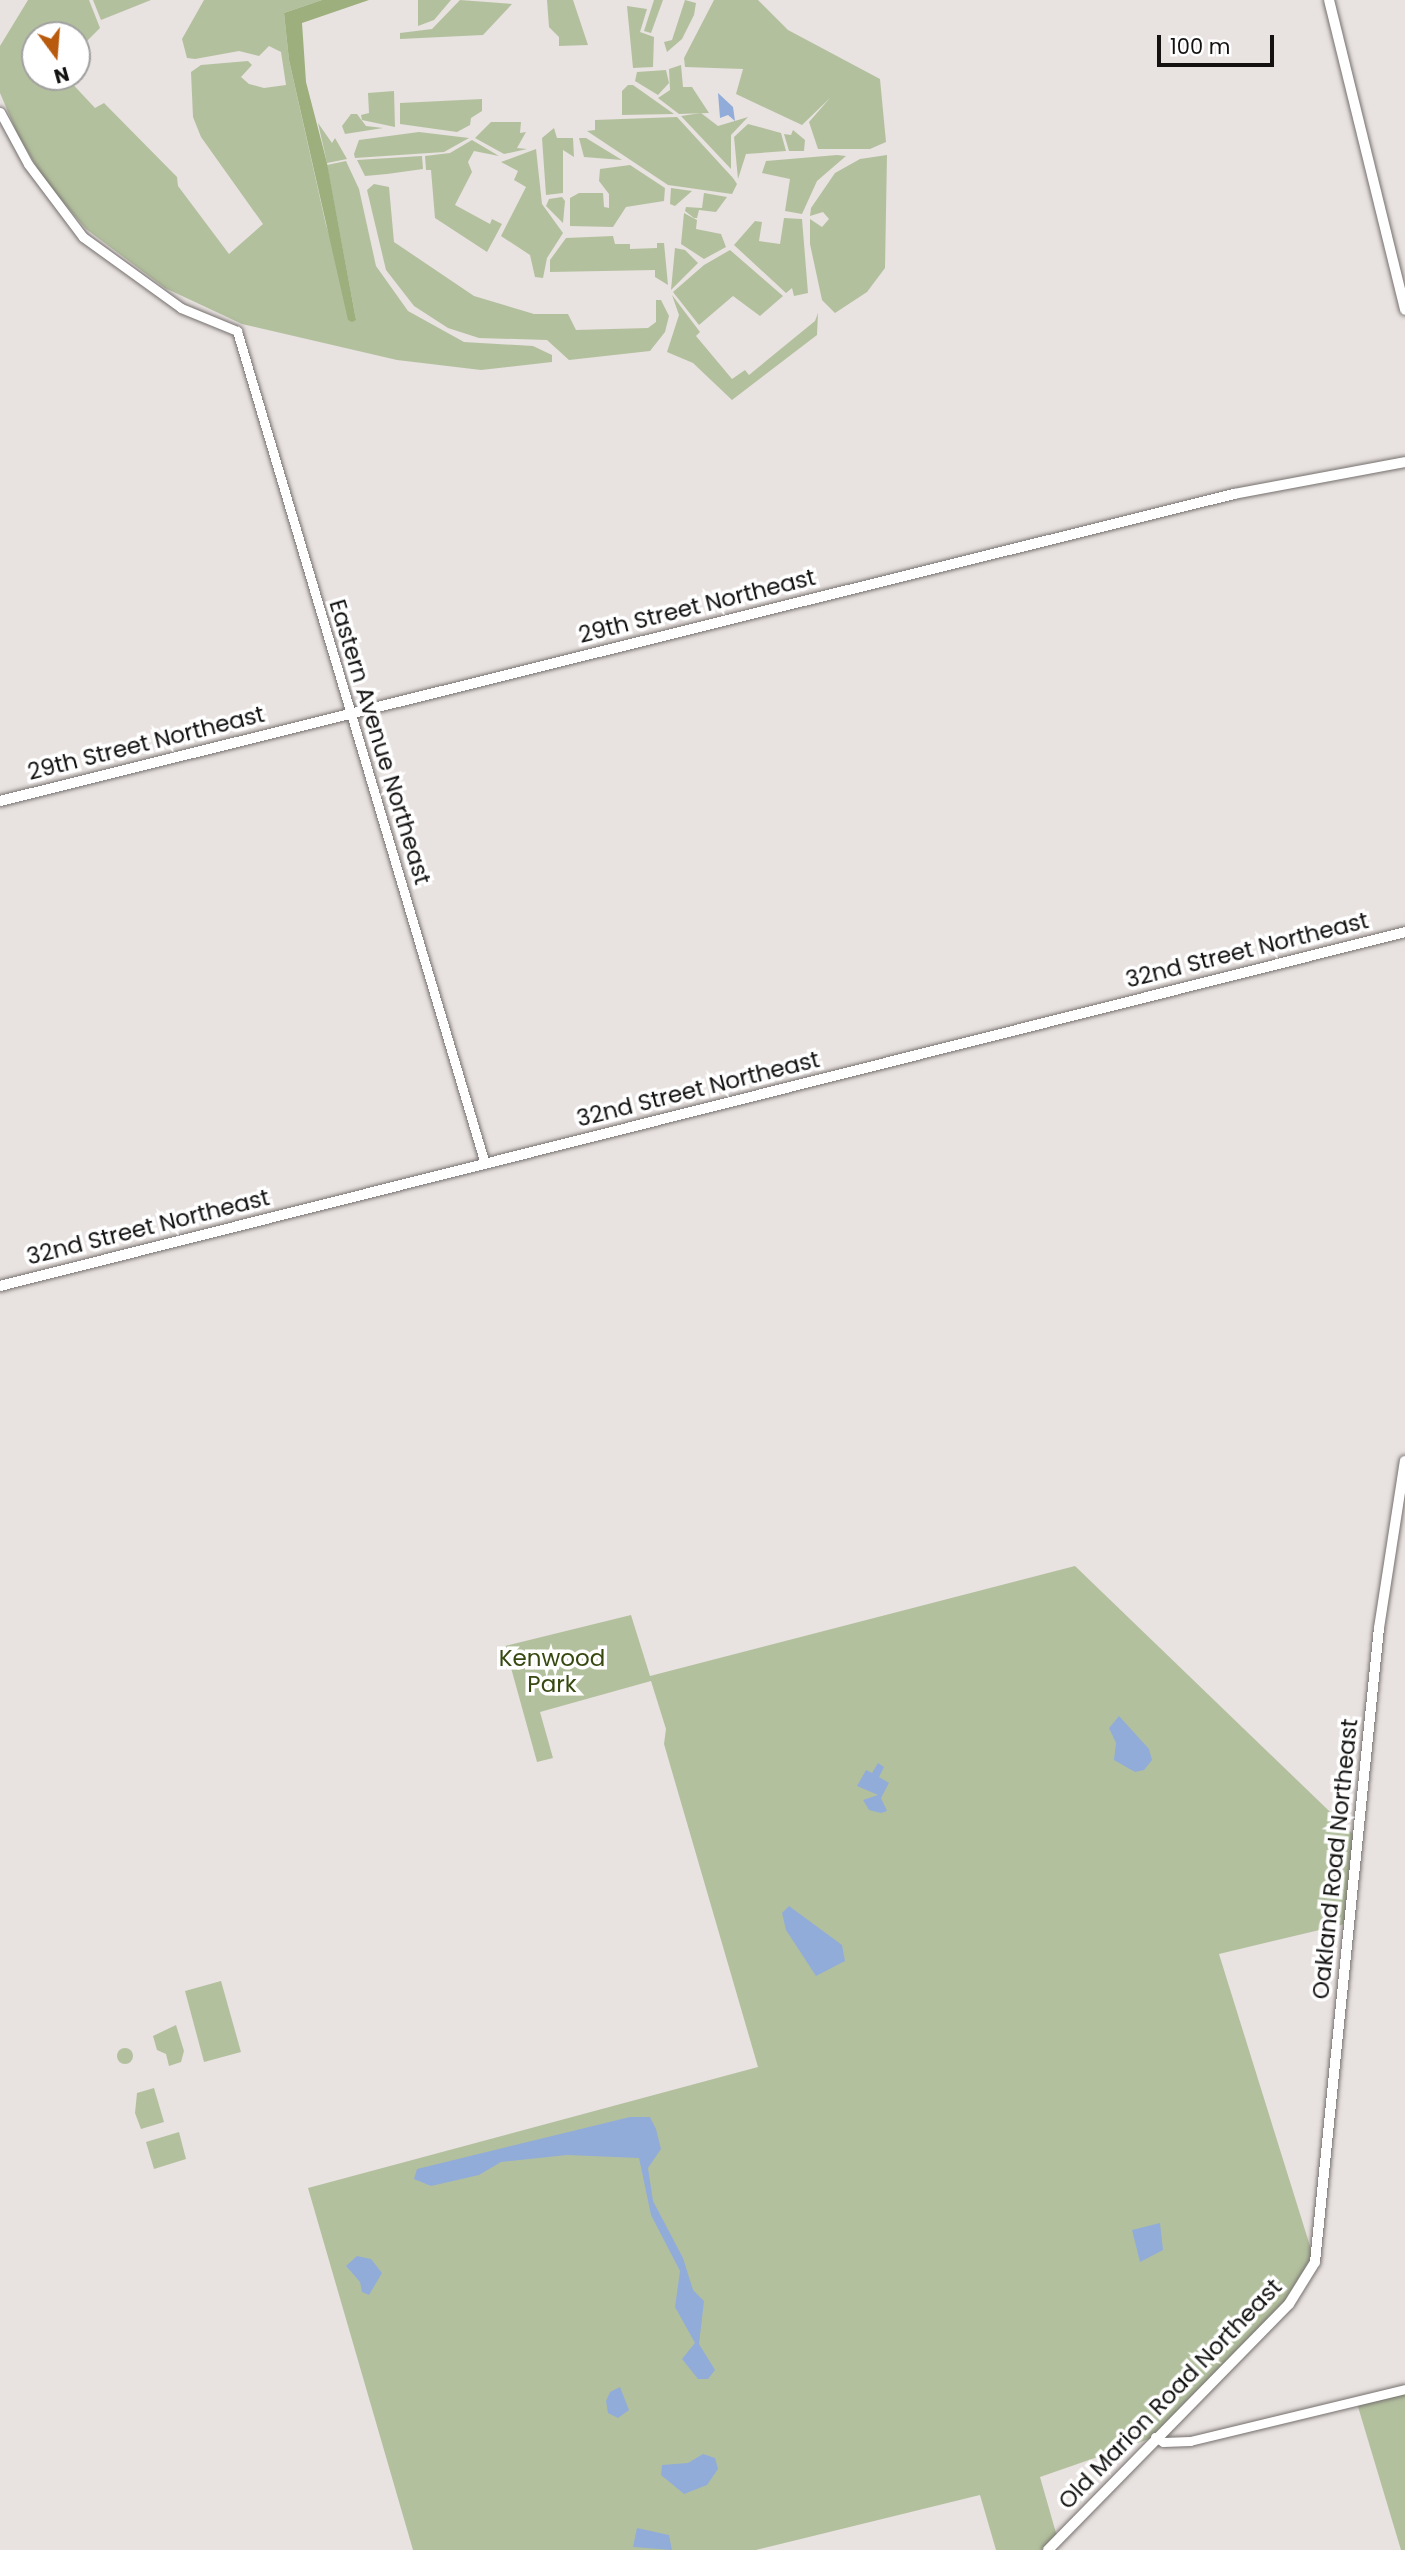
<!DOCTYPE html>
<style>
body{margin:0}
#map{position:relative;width:1405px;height:2550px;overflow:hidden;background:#e8e2e0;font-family:Poppins,sans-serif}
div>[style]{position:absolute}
.green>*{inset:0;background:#b3c09e}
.round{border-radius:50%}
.forest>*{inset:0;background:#9caf7d}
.water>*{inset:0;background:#91acd9}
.roads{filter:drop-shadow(0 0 2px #75706e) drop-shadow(0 0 2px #75706e)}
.minor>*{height:9px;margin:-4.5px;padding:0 4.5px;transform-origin:4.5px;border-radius:4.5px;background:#fff}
.major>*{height:10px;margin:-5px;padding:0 5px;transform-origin:5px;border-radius:5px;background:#fff}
span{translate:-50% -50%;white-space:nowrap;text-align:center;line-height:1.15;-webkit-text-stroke:7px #fff;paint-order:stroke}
.street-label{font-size:23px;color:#131211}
.park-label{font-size:23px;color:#374810}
.north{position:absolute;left:21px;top:21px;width:70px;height:70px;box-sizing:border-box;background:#fff;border:2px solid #a1a0a0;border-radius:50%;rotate:164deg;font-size:19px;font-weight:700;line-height:28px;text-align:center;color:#131211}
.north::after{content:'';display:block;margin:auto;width:24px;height:32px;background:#b95b0e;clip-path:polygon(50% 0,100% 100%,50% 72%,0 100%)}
.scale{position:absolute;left:1157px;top:35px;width:117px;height:32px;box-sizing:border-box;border:4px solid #131211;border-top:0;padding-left:9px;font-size:21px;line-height:24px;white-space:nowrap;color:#131211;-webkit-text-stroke:5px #fff;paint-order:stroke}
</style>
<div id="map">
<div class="green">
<div style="clip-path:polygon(28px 0,89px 0,100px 28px,77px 51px,77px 35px,35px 35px,35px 77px,66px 77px,95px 108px,104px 103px,177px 177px,178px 186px,229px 254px,263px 224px,201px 137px,193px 117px,191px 72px,201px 65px,248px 61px,252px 65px,241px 77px,249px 84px,264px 88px,286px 85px,281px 52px,269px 46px,259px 56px,239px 51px,195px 59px,187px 58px,182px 39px,204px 0,322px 0,284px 13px,289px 60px,326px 225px,356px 320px,327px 165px,346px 161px,359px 189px,376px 266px,408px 311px,464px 342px,533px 346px,552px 355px,552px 362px,481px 370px,397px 360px,242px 324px,165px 288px,86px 229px,44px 179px,18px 135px,0 93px,0 46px)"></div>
<div style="clip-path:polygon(93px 0,151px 0,101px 20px)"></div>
<div style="clip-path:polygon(418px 0,451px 0,434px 20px,418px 26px)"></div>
<div style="clip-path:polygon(460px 0,512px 4px,483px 35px,400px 39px,400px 33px,432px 29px)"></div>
<div style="clip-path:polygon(547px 0,573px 0,588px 45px,559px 46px,559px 37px,549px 27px)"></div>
<div style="clip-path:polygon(654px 0,663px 0,651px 33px,644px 31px)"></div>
<div style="clip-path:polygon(685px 0,696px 3px,694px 15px,682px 39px,667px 52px,664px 42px,672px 40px)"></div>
<div style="clip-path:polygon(714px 0,758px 0,788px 30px,880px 79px,886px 142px,870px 149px,818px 149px,809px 122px,830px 98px,802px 125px,736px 94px,743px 69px,685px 67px,684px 58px)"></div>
<div style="clip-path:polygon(627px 6px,647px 9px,640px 32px,654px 37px,653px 67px,633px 68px)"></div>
<div style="clip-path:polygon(681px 65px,683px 87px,692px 87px,709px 113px,679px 114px,658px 98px,670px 90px,669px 69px)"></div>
<div style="clip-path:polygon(666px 70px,669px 83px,658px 95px,635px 81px,637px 72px)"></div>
<div style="clip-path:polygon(628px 85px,633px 85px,674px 114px,622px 115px,622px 91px)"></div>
<div style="clip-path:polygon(394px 91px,395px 127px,362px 120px,361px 115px,369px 113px,368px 93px)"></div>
<div style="clip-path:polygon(482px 99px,482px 111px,471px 118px,470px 125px,457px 132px,400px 124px,400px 103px)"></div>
<div style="clip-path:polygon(701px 113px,718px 126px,748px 117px,731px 135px,731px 169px,681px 116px)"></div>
<div style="clip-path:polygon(351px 114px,357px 114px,366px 126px,383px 128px,345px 134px,342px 126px)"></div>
<div style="clip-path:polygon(677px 117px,733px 178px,737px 184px,732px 194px,668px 185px,587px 131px,595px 130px,595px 120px)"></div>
<div style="clip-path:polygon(491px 122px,521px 122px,520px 133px,526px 132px,517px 148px,527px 149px,504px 154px,475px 138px)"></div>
<div style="clip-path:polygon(318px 123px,332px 143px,335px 138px,347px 159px,327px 163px)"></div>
<div style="clip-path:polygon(748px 124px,781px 133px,786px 151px,746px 154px,738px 179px,734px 137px)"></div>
<div style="clip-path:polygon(554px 128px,557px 138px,573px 138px,574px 157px,563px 150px,563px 193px,546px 195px,542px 138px)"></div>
<div style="clip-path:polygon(793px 130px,805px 140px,804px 151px,789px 151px,784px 134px,791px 135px)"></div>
<div style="clip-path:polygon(419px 132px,469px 138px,444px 152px,355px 158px,354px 154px,359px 140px)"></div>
<div style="clip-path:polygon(579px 138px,586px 138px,622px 160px,584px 157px)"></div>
<div style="clip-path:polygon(472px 140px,499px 156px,474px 151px,468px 162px,472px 172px,455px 205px,490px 224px,492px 219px,502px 224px,487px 252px,435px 218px,431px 170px,426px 170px,425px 156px,450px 153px)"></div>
<div style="clip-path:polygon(536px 149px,542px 204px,563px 233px,547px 258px,543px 278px,535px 277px,530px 255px,501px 236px,526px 187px,514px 180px,518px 171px,501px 162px)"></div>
<div style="clip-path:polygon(837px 155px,846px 156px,817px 181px,802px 214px,785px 211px,790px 179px,762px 173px,766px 161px)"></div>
<div style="clip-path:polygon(887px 155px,885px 268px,867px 292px,835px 313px,822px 300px,810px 244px,810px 219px,822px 227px,829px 219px,823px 212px,810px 216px,811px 208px,835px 173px,860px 159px)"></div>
<div style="clip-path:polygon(422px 156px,423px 169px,387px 174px,365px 176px,357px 160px)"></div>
<div style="clip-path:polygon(630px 165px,665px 188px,664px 201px,626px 207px,613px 227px,570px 226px,570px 198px,579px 193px,603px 193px,604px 207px,609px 208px,609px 194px,599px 181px,600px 169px)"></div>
<div style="clip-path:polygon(374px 184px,389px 187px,394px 242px,474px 296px,534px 314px,568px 314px,576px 330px,648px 328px,656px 322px,656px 300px,661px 300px,669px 316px,665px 332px,650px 351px,569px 360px,547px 340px,479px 338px,448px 328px,414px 306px,386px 270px,367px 190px)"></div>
<div style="clip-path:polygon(671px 188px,692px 191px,675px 206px,670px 204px)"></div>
<div style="clip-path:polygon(704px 193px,727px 197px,716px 212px,699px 210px,697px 218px,694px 218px,685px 211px,686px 207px,702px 208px)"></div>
<div style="clip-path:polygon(562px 197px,565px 201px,563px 223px,546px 206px,549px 199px)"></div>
<div style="clip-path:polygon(684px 213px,697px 220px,696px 229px,721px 234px,726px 247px,704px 259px,681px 244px)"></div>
<div style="clip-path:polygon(784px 218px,802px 219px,808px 293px,794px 296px,792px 288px,786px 293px,734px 245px,755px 221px,762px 222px,759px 241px,780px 244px)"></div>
<div style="clip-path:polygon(613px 236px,615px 244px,630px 244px,630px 249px,657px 248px,657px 243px,664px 243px,668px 285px,655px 277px,655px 270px,550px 272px,550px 260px,566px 238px)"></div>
<div style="clip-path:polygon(675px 248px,685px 250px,698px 263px,671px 290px)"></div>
<div style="clip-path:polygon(730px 250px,783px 296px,760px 316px,733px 296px,699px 325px,673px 292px,704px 265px)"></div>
<div style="clip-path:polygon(672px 295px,700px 332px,696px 336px,732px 379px,745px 370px,749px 375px,815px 321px,818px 313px,817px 335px,732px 400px,693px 363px,667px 352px,679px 315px)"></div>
<div style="clip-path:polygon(1075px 1566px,1353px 1834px,1349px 1923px,1219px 1954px,1315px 2262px,1307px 2280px,1155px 2437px,1040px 2477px,1058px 2540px,1048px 2550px,996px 2550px,980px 2495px,756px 2550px,413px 2550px,308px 2188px,758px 2067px,664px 1744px,666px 1729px,651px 1681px,540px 1712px,553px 1758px,537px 1762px,505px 1646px,631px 1615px,650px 1676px)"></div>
<div style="clip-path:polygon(221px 1981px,241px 2052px,204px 2062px,185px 1991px)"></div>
<div style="clip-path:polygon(176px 2025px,184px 2051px,181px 2062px,169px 2066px,166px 2054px,157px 2050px,153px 2036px)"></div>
<div class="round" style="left:117px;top:2048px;width:16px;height:16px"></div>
<div style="clip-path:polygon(154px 2088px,164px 2122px,141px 2129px,135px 2113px,137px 2093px)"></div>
<div style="clip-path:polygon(179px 2132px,186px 2159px,154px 2169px,146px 2142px)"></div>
<div style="clip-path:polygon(1405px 2389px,1405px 2550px,1401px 2550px,1356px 2400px)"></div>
</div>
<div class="forest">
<div style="clip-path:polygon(322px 0,369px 0,302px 23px,306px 82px,327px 163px,356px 320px,352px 322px,348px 320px,289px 60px,284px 13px)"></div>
</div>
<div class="water">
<div style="clip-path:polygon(718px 93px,733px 107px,735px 121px,728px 115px,720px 118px)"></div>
<div style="clip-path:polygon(1119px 1716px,1149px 1749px,1152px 1760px,1144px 1770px,1135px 1772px,1114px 1760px,1116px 1743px,1109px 1728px)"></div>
<div style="clip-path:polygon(878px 1763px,884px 1767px,879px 1777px,889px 1783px,881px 1798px,887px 1811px,881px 1813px,869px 1810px,863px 1800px,878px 1795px,857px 1786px,866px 1770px,872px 1773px)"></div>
<div style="clip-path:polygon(789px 1906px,842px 1945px,845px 1961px,816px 1976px,786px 1930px,782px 1913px)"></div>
<div style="clip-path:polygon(630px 2117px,650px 2117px,656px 2129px,661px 2149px,648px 2168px,653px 2201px,683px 2258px,693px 2290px,704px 2301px,699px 2344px,715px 2370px,708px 2379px,698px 2379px,682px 2359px,695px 2343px,675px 2307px,680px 2271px,651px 2215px,639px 2158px,567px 2155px,501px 2162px,479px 2175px,431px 2186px,414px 2179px,417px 2169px)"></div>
<div style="clip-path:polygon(1160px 2223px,1163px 2250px,1140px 2262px,1132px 2230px)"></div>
<div style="clip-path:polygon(357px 2256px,371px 2259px,382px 2273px,369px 2295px,362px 2292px,360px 2282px,346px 2266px)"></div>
<div style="clip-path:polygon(620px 2387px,629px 2410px,618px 2418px,608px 2413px,606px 2401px,610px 2392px)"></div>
<div style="clip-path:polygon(703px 2454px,715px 2458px,718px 2469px,707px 2485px,684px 2494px,661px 2475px,662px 2465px,688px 2463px)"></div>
<div style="clip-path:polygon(637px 2528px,669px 2535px,672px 2550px,633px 2547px)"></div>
</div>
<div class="roads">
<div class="minor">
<div style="left:0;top:112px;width:59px;rotate:61.7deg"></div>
<div style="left:28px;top:164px;width:91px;rotate:53deg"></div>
<div style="left:83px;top:237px;width:121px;rotate:35.9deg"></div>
<div style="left:181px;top:308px;width:61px;rotate:22.3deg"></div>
<div style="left:237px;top:331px;width:869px;rotate:73.42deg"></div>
<div style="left:1155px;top:2437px;width:9px;rotate:32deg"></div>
<div style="left:1163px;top:2442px;width:27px;rotate:-2deg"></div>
<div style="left:1190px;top:2441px;width:221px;rotate:-13.6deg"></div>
</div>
<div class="major">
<div style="left:1329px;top:0;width:319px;rotate:76.2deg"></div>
<div style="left:0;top:801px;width:1272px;rotate:-13.97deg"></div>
<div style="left:1234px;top:494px;width:174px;rotate:-10.6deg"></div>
<div style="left:0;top:1286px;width:1449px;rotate:-14.14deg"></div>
<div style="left:1048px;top:2550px;width:344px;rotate:-45.6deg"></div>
<div style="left:1289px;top:2304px;width:49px;rotate:-58.2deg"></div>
<div style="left:1315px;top:2262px;width:637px;rotate:-84.24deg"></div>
<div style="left:1379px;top:1628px;width:169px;rotate:-81.2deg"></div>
</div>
</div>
<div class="street-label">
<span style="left:697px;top:606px;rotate:-14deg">29th Street Northeast</span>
<span style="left:380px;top:742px;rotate:73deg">Eastern Avenue Northeast</span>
<span style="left:146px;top:743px;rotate:-14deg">29th Street Northeast</span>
<span style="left:1247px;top:950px;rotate:-14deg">32nd Street Northeast</span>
<span style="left:698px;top:1089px;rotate:-14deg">32nd Street Northeast</span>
<span style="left:148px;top:1227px;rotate:-14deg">32nd Street Northeast</span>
<span style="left:1335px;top:1859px;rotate:-84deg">Oakland Road Northeast</span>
<span style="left:1170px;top:2394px;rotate:-46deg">Old Marion Road Northeast</span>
</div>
<div class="park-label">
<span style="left:552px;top:1671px">Kenwood<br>Park</span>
</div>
<div class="north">N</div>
<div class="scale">100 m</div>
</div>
